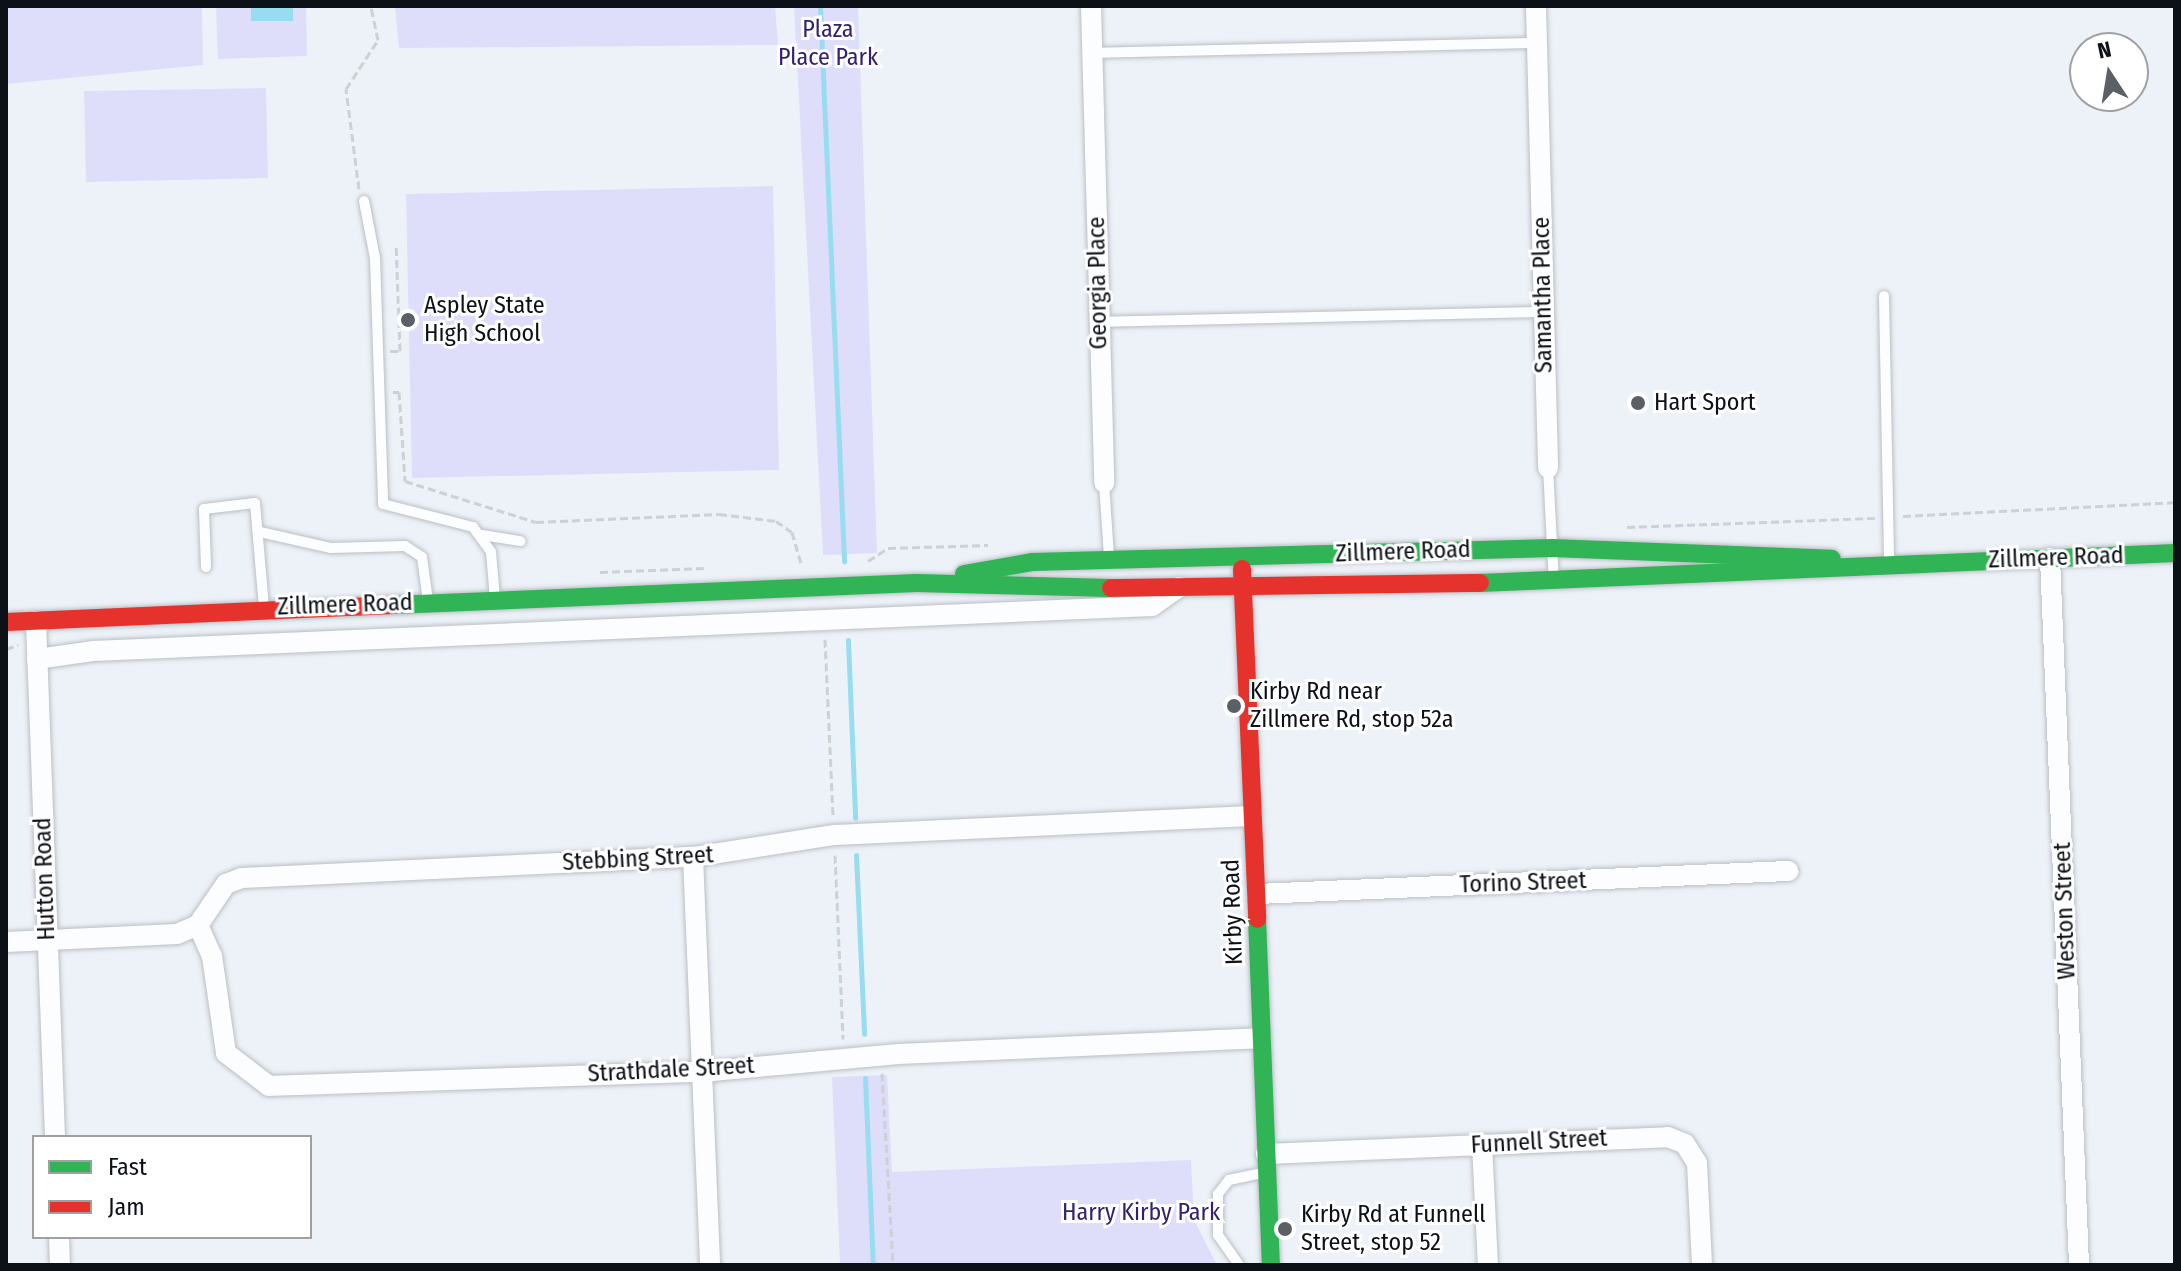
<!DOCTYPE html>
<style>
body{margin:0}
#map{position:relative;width:2181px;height:1271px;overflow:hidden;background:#edf2f8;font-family:"Fira Sans Condensed",sans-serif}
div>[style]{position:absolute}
.green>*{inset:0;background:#dedefb}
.water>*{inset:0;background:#98dcef}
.stream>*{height:5px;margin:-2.5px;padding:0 2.5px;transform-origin:2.5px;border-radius:2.5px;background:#98dcef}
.path>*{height:3px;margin-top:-1.5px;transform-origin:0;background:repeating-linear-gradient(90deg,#ced0d2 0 8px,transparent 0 12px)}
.roads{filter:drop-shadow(0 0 2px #babfc5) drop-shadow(0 0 2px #babfc5)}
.lane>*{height:10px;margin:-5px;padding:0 5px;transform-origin:5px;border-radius:5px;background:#fcfdfe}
.street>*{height:20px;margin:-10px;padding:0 10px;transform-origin:10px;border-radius:10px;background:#fcfdfe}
.fast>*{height:18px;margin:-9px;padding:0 9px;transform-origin:9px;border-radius:9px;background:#30b455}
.jam>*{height:18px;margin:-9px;padding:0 9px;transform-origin:9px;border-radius:9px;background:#e5322d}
.dots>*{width:22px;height:22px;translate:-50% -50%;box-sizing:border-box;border:4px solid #fff;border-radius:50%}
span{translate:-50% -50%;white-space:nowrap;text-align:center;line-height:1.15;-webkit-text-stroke:6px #fff;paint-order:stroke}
.park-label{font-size:24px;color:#34216e}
.street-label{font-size:24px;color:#0c1117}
.poi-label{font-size:24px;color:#0c1117}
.left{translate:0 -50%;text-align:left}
.frame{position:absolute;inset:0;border:8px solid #0c1117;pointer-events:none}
.legend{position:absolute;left:32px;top:1135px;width:280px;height:104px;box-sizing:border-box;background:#fff;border:2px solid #9ea0a2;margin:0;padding:10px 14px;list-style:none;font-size:24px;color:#0c1117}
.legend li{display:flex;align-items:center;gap:16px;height:40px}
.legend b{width:40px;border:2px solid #9ea0a2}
.north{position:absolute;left:2069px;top:32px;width:80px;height:80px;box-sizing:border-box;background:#fff;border:2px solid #9ea0a2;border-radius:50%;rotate:348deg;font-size:22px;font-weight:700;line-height:32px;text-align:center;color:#0c1117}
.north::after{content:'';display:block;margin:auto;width:28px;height:36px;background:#5b6066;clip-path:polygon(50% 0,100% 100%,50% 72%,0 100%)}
</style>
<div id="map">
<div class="green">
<div style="clip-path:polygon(6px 6px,202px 6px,203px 65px,6px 84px)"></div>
<div style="clip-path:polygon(216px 6px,306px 6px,307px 56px,218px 59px)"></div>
<div style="clip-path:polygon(395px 6px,775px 6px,778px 45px,399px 48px)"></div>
<div style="clip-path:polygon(794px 6px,858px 6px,877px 553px,823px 555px)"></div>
<div style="clip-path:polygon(266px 88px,268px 178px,86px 182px,84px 91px)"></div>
<div style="clip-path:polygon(773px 186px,779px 470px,412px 478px,406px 194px)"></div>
<div style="clip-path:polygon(887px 1075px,892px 1172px,1191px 1160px,1194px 1220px,1217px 1265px,840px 1265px,832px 1077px)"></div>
</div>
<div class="water">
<div style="clip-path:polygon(251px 6px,293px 6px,293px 21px,251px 21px)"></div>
</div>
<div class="stream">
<div style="left:820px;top:6px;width:556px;rotate:87.52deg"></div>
<div style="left:848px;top:640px;width:178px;rotate:87.7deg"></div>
<div style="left:856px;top:855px;width:179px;rotate:87.4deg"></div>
<div style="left:865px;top:1078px;width:187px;rotate:87.6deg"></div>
</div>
<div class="path">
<div style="left:359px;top:189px;width:101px;rotate:-97.4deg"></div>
<div style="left:346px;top:89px;width:59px;rotate:-56.9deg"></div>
<div style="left:378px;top:40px;width:35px;rotate:-102deg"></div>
<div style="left:390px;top:351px;width:10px"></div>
<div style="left:400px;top:351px;width:107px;rotate:-92.1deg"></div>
<div style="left:393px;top:392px;width:6px"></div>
<div style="left:399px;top:392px;width:89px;rotate:86.1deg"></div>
<div style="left:405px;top:481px;width:137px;rotate:17.4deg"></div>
<div style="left:536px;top:522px;width:183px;rotate:-2.5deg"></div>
<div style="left:719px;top:514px;width:57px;rotate:7deg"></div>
<div style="left:776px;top:521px;width:19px;rotate:35deg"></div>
<div style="left:792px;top:532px;width:36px;rotate:74deg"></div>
<div style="left:1903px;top:516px;width:272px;rotate:-2.9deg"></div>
<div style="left:1627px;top:527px;width:249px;rotate:-2.1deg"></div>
<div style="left:868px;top:561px;width:24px;rotate:-33deg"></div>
<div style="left:888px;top:548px;width:100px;rotate:-1.7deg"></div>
<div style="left:600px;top:572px;width:104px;rotate:-2.2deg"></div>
<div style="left:825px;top:639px;width:176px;rotate:87.4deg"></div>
<div style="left:6px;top:649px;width:13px;rotate:-18deg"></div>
<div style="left:835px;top:855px;width:184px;rotate:87.5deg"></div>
<div style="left:882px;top:1073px;width:192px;rotate:86.7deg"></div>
</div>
<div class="roads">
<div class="lane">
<div style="left:1092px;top:53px;width:445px;rotate:-1.3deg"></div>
<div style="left:364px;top:201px;width:58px;rotate:79.1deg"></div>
<div style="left:375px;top:258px;width:246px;rotate:88.1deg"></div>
<div style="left:383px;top:504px;width:93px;rotate:14.3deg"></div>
<div style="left:473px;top:527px;width:31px;rotate:54deg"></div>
<div style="left:491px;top:552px;width:47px;rotate:85.1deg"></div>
<div style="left:1884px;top:296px;width:269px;rotate:88.9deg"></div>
<div style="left:1098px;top:322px;width:446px;rotate:-1.3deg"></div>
<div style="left:1548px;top:468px;width:113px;rotate:87deg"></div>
<div style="left:1104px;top:483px;width:74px;rotate:86.1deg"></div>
<div style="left:260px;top:532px;width:73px;rotate:12.7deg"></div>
<div style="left:331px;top:548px;width:74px;rotate:-1.5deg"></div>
<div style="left:405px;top:546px;width:20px;rotate:33deg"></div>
<div style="left:422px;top:557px;width:44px;rotate:82.2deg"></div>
<div style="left:482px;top:535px;width:39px;rotate:9deg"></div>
<div style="left:206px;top:567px;width:58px;rotate:-92deg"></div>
<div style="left:204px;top:509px;width:51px;rotate:-6.7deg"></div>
<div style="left:255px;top:503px;width:105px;rotate:85.1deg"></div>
<div style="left:1239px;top:1265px;width:37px;rotate:-125deg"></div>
<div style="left:1218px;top:1235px;width:41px;rotate:-90deg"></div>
<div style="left:1218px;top:1194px;width:18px;rotate:-52deg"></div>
<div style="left:1229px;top:1180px;width:38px;rotate:-12deg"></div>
</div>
<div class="street">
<div style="left:1091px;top:6px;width:477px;rotate:88.4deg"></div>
<div style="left:1536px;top:6px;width:462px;rotate:88.5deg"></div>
<div style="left:2050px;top:558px;width:708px;rotate:87.65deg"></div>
<div style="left:36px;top:621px;width:516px;rotate:87.89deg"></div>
<div style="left:37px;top:659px;width:57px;rotate:-8.1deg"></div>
<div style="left:93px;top:651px;width:1060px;rotate:-2.43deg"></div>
<div style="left:1152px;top:606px;width:33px;rotate:-35deg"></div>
<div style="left:693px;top:857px;width:408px;rotate:87.6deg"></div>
<div style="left:1257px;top:894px;width:532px;rotate:-2.48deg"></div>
<div style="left:198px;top:925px;width:34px;rotate:66deg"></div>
<div style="left:212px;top:956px;width:98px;rotate:81.8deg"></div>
<div style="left:226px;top:1053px;width:54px;rotate:37.5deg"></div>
<div style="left:269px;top:1086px;width:443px;rotate:-1.9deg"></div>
<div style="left:712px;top:1071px;width:187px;rotate:-5.2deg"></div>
<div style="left:898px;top:1054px;width:363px;rotate:-2.5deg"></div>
<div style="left:6px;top:942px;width:171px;rotate:-2.7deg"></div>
<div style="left:177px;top:934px;width:23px;rotate:-23deg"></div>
<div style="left:198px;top:925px;width:50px;rotate:-55.7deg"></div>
<div style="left:226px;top:884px;width:17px;rotate:-21deg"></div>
<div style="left:242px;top:878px;width:451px;rotate:-2.7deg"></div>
<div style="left:693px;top:857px;width:143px;rotate:-8.9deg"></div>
<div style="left:834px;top:835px;width:418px;rotate:-2.6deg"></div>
<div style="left:1482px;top:1144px;width:121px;rotate:87.2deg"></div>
<div style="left:1266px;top:1154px;width:402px;rotate:-2.4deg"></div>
<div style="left:1668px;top:1137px;width:18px;rotate:22deg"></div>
<div style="left:1685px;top:1144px;width:22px;rotate:58deg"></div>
<div style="left:1697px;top:1163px;width:102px;rotate:87.2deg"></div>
<div style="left:59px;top:1237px;width:28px;rotate:88deg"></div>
</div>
<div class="fast">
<div style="left:964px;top:574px;width:69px;rotate:-10deg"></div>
<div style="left:1032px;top:562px;width:520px;rotate:-1.54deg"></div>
<div style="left:1552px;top:548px;width:280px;rotate:2.2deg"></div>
<div style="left:1480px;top:583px;width:696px;rotate:-2.47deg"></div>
<div style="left:394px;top:605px;width:523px;rotate:-2.41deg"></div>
<div style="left:917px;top:583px;width:194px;rotate:1.5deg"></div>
<div style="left:1257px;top:919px;width:346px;rotate:87.7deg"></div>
</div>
<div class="jam">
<div style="left:1242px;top:569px;width:350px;rotate:87.5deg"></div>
<div style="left:1111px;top:588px;width:369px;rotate:-0.8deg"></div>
<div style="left:6px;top:622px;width:388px;rotate:-2.5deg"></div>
</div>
</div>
<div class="dots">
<div style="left:408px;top:320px;background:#5b6066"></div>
<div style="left:1638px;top:403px;background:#5b6066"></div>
<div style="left:1234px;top:706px;background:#5b6066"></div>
<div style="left:1285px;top:1229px;background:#5b6066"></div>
</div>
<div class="park-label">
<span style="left:828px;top:44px">Plaza<br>Place Park</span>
<span style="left:1141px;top:1213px">Harry Kirby Park</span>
</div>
<div class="street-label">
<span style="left:1098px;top:283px;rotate:-91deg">Georgia Place</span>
<span style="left:1543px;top:295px;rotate:-91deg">Samantha Place</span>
<span style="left:1403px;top:552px;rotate:-2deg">Zillmere Road</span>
<span style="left:2056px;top:558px;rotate:-2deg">Zillmere Road</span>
<span style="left:345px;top:605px;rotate:-2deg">Zillmere Road</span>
<span style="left:638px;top:859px;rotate:-3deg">Stebbing Street</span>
<span style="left:45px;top:879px;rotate:-92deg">Hutton Road</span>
<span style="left:1523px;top:883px;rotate:-2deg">Torino Street</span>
<span style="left:2065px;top:911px;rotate:-92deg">Weston Street</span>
<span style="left:1233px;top:912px;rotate:-92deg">Kirby Road</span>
<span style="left:671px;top:1070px;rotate:-3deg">Strathdale Street</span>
<span style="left:1539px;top:1142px;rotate:-3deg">Funnell Street</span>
</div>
<div class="poi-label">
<span class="left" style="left:424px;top:320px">Aspley State<br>High School</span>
<span class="left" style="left:1654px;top:403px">Hart Sport</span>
<span class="left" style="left:1250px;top:706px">Kirby Rd near<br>Zillmere Rd, stop 52a</span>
<span class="left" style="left:1301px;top:1229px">Kirby Rd at Funnell<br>Street, stop 52</span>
</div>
<div class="frame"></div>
<ul class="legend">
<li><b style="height:10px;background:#30b455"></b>Fast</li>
<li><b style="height:10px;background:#e5322d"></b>Jam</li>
</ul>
<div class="north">N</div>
</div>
